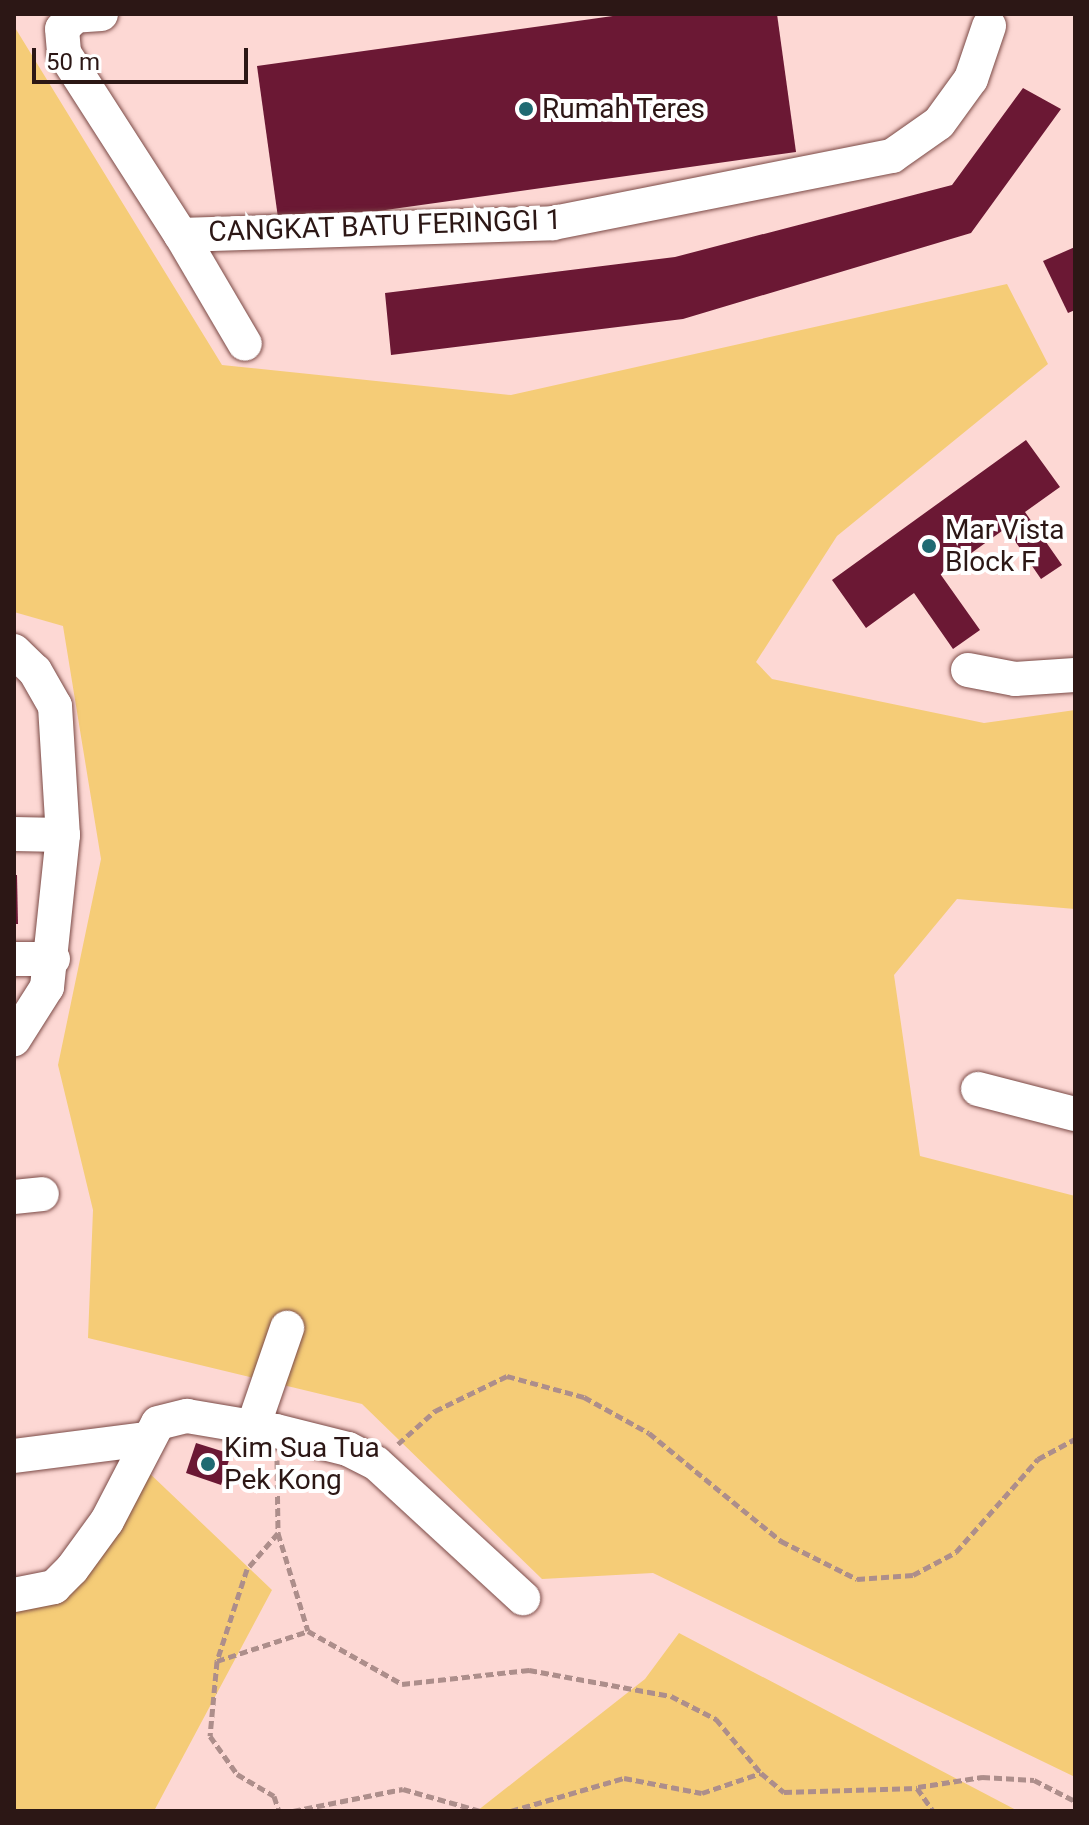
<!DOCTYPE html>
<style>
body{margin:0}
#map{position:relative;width:1089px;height:1825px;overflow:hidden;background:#fdd8d4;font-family:Roboto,sans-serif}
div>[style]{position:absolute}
.green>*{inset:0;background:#f5cc77}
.building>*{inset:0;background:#6b1834}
.path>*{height:5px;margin-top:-2.5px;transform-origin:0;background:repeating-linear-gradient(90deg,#ad8e8b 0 8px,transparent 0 12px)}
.roads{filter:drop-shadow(0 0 2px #7b4a46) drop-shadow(0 0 2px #7b4a46)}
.minor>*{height:34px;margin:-17px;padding:0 17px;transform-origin:17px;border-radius:17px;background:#fff}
.dots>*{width:22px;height:22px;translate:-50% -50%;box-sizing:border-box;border:4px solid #fff;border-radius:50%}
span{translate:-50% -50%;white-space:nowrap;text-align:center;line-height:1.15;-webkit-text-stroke:8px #fff;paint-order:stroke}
.poi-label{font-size:28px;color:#2c1715}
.left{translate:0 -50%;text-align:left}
.street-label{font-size:28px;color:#2c1715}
.frame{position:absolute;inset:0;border:16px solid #2c1715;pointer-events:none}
.scale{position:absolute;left:32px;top:48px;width:216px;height:36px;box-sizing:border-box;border:4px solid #2c1715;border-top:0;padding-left:10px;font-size:24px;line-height:28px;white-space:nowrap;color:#2c1715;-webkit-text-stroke:6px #fff;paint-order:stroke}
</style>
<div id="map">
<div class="green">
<div style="clip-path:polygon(14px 26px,222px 365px,511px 395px,1007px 284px,1048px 364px,837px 536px,756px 662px,772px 679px,984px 723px,1075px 710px,1075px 909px,957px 899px,894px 975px,920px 1156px,1075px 1196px,1075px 1777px,653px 1573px,542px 1579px,362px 1404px,88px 1338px,93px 1210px,58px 1065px,101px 859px,63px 626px,14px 612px)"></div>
<div style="clip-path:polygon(146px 1470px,272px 1590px,154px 1811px,14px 1811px,14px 1603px,59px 1598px)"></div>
<div style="clip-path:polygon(679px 1633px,1018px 1811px,477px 1811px,645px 1679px)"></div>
</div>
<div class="building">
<div style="clip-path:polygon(627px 14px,777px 14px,796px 152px,279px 225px,257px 66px)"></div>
<div style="clip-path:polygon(1023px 88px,1061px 109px,971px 233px,683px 319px,391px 355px,385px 293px,675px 257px,952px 185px)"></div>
<div style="clip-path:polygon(1075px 247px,1075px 310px,1068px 313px,1043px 261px)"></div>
<div style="clip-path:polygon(1026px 440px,1060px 487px,1025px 512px,1062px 565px,1041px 579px,1006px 528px,941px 575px,980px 630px,953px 649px,914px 593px,866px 628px,832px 580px)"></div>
<div style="clip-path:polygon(14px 875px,17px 875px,18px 924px,14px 924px)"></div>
<div style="clip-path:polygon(196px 1443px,231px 1454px,221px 1485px,186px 1473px)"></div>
</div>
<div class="path">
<div style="left:398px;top:1444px;width:50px;rotate:-41.7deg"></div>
<div style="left:435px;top:1411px;width:80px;rotate:-25.9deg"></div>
<div style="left:507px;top:1376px;width:80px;rotate:15.3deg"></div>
<div style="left:584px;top:1397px;width:74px;rotate:29deg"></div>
<div style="left:649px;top:1433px;width:171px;rotate:39.3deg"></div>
<div style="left:781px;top:1541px;width:85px;rotate:26.6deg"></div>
<div style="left:857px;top:1579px;width:56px;rotate:-4.1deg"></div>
<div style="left:913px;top:1575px;width:49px;rotate:-28.1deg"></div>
<div style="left:956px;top:1552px;width:124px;rotate:-48.6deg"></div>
<div style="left:1038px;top:1459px;width:42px;rotate:-28.4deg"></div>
<div style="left:277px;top:1460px;width:73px;rotate:89.2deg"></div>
<div style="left:278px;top:1533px;width:48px;rotate:130.7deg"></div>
<div style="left:247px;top:1569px;width:97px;rotate:108.1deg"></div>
<div style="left:217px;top:1661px;width:75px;rotate:95.3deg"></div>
<div style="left:210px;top:1736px;width:47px;rotate:54.6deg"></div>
<div style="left:237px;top:1774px;width:43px;rotate:30.7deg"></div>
<div style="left:274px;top:1796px;width:16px;rotate:72deg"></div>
<div style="left:278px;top:1533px;width:102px;rotate:73deg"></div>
<div style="left:308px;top:1631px;width:108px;rotate:29.4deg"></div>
<div style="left:402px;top:1684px;width:128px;rotate:-6.3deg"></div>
<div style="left:529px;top:1670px;width:144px;rotate:10.4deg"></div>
<div style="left:671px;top:1696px;width:51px;rotate:27.1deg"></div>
<div style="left:716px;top:1719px;width:70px;rotate:50.2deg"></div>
<div style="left:217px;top:1661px;width:96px;rotate:-18.2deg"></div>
<div style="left:918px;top:1787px;width:65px;rotate:-8.9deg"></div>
<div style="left:982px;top:1777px;width:52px;rotate:3.3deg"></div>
<div style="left:1034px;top:1780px;width:46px;rotate:27.1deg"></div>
<div style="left:293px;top:1811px;width:112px;rotate:-11.3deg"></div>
<div style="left:403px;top:1789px;width:81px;rotate:15.8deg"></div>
<div style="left:511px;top:1811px;width:118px;rotate:-16.3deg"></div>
<div style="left:624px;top:1778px;width:79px;rotate:10.9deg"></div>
<div style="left:702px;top:1793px;width:62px;rotate:-18.7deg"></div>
<div style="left:761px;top:1773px;width:30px;rotate:40deg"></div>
<div style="left:784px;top:1792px;width:133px;rotate:-1.7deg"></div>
<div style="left:917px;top:1788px;width:28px;rotate:55deg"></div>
</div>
<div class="roads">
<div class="minor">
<div style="left:101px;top:14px;width:26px;rotate:176deg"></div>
<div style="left:75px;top:16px;width:18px;rotate:135deg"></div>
<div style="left:62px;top:29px;width:24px;rotate:85deg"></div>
<div style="left:64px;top:53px;width:216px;rotate:57.3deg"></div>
<div style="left:181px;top:235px;width:372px;rotate:-1.8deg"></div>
<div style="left:553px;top:223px;width:346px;rotate:-11.2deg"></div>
<div style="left:892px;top:156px;width:57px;rotate:-35.1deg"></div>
<div style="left:939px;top:123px;width:54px;rotate:-54deg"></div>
<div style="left:971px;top:79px;width:56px;rotate:-71.2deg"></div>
<div style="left:181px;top:235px;width:126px;rotate:59.6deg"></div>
<div style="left:14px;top:651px;width:29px;rotate:44deg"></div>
<div style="left:35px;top:671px;width:40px;rotate:60.3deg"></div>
<div style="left:55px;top:706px;width:129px;rotate:86.5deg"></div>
<div style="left:63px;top:835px;width:153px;rotate:96deg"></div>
<div style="left:47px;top:987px;width:62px;rotate:122.4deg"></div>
<div style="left:968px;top:670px;width:48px;rotate:10.8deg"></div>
<div style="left:1015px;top:679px;width:60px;rotate:-3.8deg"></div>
<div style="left:14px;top:834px;width:49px;rotate:1.2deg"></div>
<div style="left:14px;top:959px;width:39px"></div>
<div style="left:978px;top:1089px;width:100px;rotate:14.5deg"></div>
<div style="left:14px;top:1197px;width:28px;rotate:-6deg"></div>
<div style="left:253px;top:1427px;width:105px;rotate:-71deg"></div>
<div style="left:14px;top:1456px;width:133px;rotate:-7.3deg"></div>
<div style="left:14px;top:1595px;width:41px;rotate:-11.3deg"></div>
<div style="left:54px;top:1587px;width:25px;rotate:-45deg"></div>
<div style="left:72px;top:1569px;width:59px;rotate:-53.9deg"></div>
<div style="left:107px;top:1521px;width:110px;rotate:-62.5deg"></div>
<div style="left:158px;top:1423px;width:30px;rotate:-14deg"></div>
<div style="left:187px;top:1416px;width:90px;rotate:9.6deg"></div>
<div style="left:276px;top:1431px;width:74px;rotate:14deg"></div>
<div style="left:348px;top:1449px;width:31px;rotate:27deg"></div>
<div style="left:376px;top:1463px;width:200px;rotate:42.6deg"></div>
</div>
</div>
<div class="dots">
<div style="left:526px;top:109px;background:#1f6a72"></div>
<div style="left:929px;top:546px;background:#1f6a72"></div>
<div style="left:208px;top:1464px;background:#1f6a72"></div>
</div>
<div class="poi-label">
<span class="left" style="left:542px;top:109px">Rumah Teres</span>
<span class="left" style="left:945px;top:546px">Mar Vista<br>Block F</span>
<span class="left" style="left:224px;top:1464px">Kim Sua Tua<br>Pek Kong</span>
</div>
<div class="street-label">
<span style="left:385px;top:226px;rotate:-2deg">CANGKAT BATU FERINGGI 1</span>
</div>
<div class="frame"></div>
<div class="scale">50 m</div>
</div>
